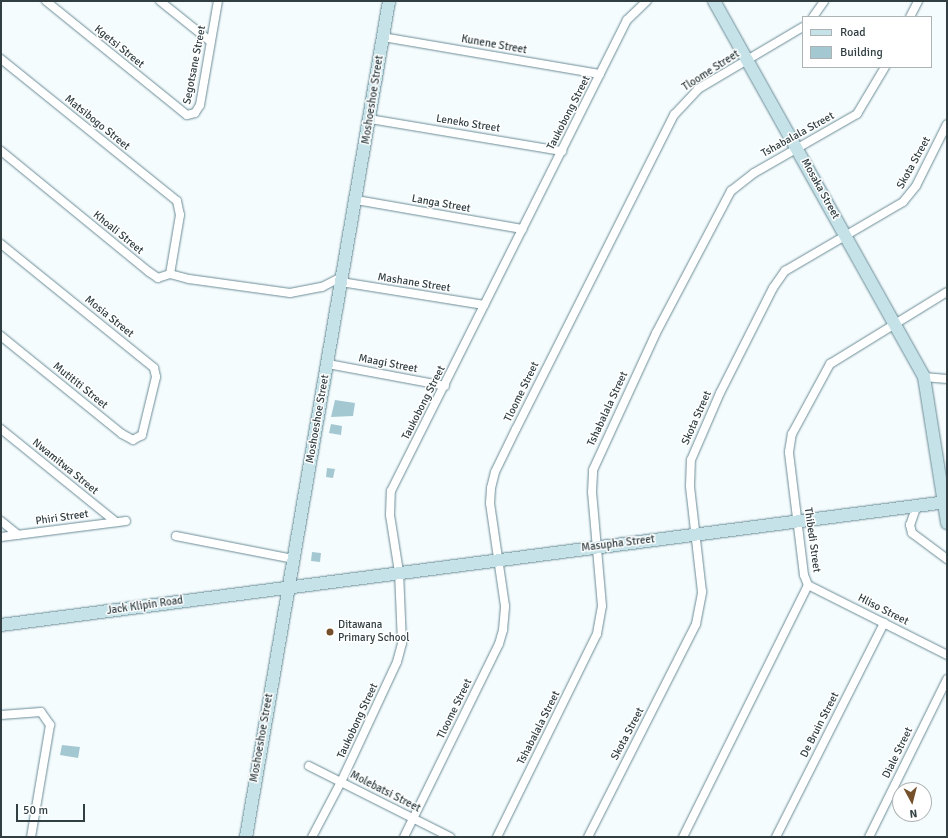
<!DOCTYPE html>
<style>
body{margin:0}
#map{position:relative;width:948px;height:838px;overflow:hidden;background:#f5fcfe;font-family:Signika,sans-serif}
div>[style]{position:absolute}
.building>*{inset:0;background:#a4c8d1}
.roads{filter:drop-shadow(0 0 1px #6a8c96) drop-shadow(0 0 1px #6a8c96)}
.street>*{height:8px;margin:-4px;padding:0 4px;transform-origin:4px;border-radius:4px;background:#fff}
.secondary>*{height:12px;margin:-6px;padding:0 6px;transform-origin:6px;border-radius:6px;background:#c5e2e9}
.dots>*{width:11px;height:11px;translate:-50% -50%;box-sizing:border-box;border:2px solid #fff;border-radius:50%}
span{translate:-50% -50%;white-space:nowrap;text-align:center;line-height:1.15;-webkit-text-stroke:3px #fff;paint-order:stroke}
.street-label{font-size:11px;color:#313f43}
.poi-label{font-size:11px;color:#313f43}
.left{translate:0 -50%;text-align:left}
.frame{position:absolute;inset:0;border:2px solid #313f43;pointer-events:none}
.legend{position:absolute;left:802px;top:16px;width:130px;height:52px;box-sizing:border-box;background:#fff;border:1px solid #adb2b4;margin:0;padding:5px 7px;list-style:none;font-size:12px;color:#313f43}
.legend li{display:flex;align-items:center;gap:8px;height:20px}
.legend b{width:20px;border:1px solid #adb2b4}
.north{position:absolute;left:892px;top:782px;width:40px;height:40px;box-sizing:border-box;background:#fff;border:1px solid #adb2b4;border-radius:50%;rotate:173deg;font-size:11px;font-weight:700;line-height:16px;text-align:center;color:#313f43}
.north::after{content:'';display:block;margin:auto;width:14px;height:18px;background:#75512b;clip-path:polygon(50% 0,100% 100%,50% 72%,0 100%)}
.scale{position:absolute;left:16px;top:804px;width:69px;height:18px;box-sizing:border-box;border:2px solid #313f43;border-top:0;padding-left:5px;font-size:12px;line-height:14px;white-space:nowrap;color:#313f43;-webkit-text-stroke:3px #fff;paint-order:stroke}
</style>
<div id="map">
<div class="building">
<div style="clip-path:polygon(335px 400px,355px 403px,353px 416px,331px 417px)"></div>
<div style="clip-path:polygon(331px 424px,342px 426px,341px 435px,329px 433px)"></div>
<div style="clip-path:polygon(327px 468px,335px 469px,333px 478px,326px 477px)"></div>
<div style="clip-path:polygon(312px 552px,321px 553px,320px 562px,311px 561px)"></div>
<div style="clip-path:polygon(62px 745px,80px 747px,78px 758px,60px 755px)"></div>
</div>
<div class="roads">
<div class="street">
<div style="left:46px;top:1px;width:181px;rotate:39deg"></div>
<div style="left:187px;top:115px;width:8px;rotate:-14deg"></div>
<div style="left:195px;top:113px;width:9px;rotate:-58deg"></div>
<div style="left:200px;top:105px;width:106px;rotate:-80.2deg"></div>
<div style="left:160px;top:1px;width:65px;rotate:38.8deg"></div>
<div style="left:813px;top:17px;width:19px;rotate:-55deg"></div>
<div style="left:910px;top:17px;width:18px;rotate:-63deg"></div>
<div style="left:383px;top:37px;width:220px;rotate:9.7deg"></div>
<div style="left:1px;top:59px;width:226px;rotate:38.9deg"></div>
<div style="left:177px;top:201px;width:14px;rotate:78deg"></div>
<div style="left:180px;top:215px;width:60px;rotate:99.6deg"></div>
<div style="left:170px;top:274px;width:13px;rotate:162deg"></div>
<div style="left:158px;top:278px;width:11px;rotate:-146deg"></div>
<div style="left:149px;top:272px;width:191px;rotate:-140.7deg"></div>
<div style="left:370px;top:119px;width:195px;rotate:9.5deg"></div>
<div style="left:356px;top:200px;width:169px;rotate:9.9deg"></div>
<div style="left:1px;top:244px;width:197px;rotate:39deg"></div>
<div style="left:154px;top:368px;width:9px;rotate:77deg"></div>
<div style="left:156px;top:377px;width:60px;rotate:103.6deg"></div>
<div style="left:142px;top:435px;width:10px;rotate:151deg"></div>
<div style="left:133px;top:440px;width:13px;rotate:-151deg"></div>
<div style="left:122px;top:434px;width:156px;rotate:-141deg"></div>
<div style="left:170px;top:274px;width:20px;rotate:15deg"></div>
<div style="left:189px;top:279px;width:102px;rotate:7.9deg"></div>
<div style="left:290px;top:293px;width:33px;rotate:-11deg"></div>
<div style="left:322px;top:287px;width:22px;rotate:-27deg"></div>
<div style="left:341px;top:282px;width:145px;rotate:9.1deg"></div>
<div style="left:328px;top:364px;width:119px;rotate:10.6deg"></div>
<div style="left:924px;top:377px;width:23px;rotate:5deg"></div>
<div style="left:1px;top:429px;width:148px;rotate:39deg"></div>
<div style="left:917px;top:505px;width:21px;rotate:109deg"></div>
<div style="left:910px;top:525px;width:8px;rotate:76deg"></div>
<div style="left:912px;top:533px;width:44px;rotate:36.6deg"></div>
<div style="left:1px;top:521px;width:22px;rotate:39deg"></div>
<div style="left:176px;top:536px;width:119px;rotate:11.1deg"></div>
<div style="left:1px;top:537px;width:126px;rotate:-7.3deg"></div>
<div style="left:808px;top:585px;width:156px;rotate:26.7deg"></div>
<div style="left:1px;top:715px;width:40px;rotate:-4.3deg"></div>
<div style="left:41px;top:712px;width:16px;rotate:55deg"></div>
<div style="left:50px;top:725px;width:114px;rotate:99.6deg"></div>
<div style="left:309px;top:766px;width:158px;rotate:26.7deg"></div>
<div style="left:312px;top:837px;width:62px;rotate:-62.2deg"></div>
<div style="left:341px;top:782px;width:132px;rotate:-65deg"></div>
<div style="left:397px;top:662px;width:20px;rotate:-75deg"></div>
<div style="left:402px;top:643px;width:71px;rotate:-92.4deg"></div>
<div style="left:399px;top:572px;width:58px;rotate:-99deg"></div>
<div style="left:390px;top:515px;width:24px;rotate:-88deg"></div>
<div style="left:391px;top:491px;width:527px;rotate:-63.39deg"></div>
<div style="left:627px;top:20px;width:28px;rotate:-44deg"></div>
<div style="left:404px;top:837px;width:215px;rotate:-63.8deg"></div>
<div style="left:499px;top:644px;width:15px;rotate:-74deg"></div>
<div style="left:503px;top:630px;width:24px;rotate:-85deg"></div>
<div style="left:505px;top:606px;width:104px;rotate:-98.3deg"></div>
<div style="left:490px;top:503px;width:15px;rotate:-86deg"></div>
<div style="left:491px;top:488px;width:16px;rotate:-76deg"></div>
<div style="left:495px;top:472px;width:48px;rotate:-64deg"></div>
<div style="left:516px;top:429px;width:352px;rotate:-63.3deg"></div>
<div style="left:674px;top:115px;width:35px;rotate:-47deg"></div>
<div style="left:698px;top:89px;width:122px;rotate:-30.6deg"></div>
<div style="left:497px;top:837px;width:226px;rotate:-63.8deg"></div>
<div style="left:597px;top:634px;width:28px;rotate:-80deg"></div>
<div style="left:602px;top:606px;width:114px;rotate:-95deg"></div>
<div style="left:592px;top:492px;width:22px;rotate:-87deg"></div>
<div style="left:593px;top:470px;width:151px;rotate:-65.3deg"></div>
<div style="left:656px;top:333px;width:161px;rotate:-62.2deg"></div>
<div style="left:731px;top:191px;width:29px;rotate:-38deg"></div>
<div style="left:754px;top:173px;width:119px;rotate:-29.8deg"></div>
<div style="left:857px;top:114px;width:55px;rotate:-59.2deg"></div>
<div style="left:588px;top:837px;width:239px;rotate:-63.1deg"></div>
<div style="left:696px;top:624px;width:33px;rotate:-79deg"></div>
<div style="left:702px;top:592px;width:107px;rotate:-96.5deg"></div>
<div style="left:690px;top:486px;width:26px;rotate:-88deg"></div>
<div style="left:691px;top:460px;width:73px;rotate:-66.6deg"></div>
<div style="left:720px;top:393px;width:118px;rotate:-63.2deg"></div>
<div style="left:773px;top:288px;width:21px;rotate:-55deg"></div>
<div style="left:785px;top:271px;width:137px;rotate:-30.3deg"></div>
<div style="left:903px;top:202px;width:21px;rotate:-51deg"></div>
<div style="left:916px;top:186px;width:69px;rotate:-63.4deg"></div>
<div style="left:683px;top:837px;width:281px;rotate:-63.6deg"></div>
<div style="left:808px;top:585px;width:11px;rotate:-112deg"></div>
<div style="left:804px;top:575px;width:124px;rotate:-97deg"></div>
<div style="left:789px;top:452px;width:18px;rotate:-81deg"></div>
<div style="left:792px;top:434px;width:80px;rotate:-61.5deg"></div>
<div style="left:830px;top:364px;width:137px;rotate:-31.6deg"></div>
<div style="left:776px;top:837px;width:240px;rotate:-63.2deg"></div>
<div style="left:869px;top:837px;width:176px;rotate:-63.7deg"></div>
</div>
<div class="secondary">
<div style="left:714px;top:1px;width:431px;rotate:60.8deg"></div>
<div style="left:924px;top:377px;width:148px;rotate:81deg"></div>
<div style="left:1px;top:625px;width:954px;rotate:-7.41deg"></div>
<div style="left:246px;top:837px;width:848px;rotate:-80.29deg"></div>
</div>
</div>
<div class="dots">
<div style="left:330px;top:632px;background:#75512b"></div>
</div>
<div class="street-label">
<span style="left:494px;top:45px;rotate:10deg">Kunene Street</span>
<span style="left:119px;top:47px;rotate:39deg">Kgetsi Street</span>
<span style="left:195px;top:65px;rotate:-79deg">Segotsane Street</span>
<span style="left:711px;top:71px;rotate:-33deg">Tloome Street</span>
<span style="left:373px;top:100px;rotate:-81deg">Moshoeshoe Street</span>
<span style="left:569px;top:113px;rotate:-63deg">Taukobong Street</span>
<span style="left:97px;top:123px;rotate:39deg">Matsibogo Street</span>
<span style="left:468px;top:124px;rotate:9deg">Leneko Street</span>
<span style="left:798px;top:135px;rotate:-29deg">Tshabalala Street</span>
<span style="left:914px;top:163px;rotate:-61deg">Skota Street</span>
<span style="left:820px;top:189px;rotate:61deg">Mosaka Street</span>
<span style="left:441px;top:204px;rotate:10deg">Langa Street</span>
<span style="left:118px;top:233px;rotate:39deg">Khoali Street</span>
<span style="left:414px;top:283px;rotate:9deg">Mashane Street</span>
<span style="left:109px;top:317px;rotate:39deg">Mosia Street</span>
<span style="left:388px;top:364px;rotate:11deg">Maagi Street</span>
<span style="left:80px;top:386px;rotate:39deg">Mutititi Street</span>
<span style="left:522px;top:392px;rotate:-64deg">Tloome Street</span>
<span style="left:424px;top:403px;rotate:-63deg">Taukobong Street</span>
<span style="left:608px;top:409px;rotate:-65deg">Tshabalala Street</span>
<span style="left:697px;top:418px;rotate:-66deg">Skota Street</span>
<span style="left:318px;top:419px;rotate:-80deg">Moshoeshoe Street</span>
<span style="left:65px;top:467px;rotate:39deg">Nwamitwa Street</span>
<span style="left:62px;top:518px;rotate:-8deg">Phiri Street</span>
<span style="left:812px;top:540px;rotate:82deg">Thibedi Street</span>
<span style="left:618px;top:544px;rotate:-7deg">Masupha Street</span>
<span style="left:145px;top:606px;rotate:-8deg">Jack Klipin Road</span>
<span style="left:883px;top:610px;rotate:27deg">Hliso Street</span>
<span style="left:455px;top:709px;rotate:-64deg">Tloome Street</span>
<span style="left:358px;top:721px;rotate:-65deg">Taukobong Street</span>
<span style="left:820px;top:725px;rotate:-63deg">De Bruin Street</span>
<span style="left:539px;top:728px;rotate:-63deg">Tshabalala Street</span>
<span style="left:628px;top:734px;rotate:-62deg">Skota Street</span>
<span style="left:262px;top:738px;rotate:-80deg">Moshoeshoe Street</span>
<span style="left:898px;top:753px;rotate:-64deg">Diale Street</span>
<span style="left:385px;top:792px;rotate:27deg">Molebatsi Street</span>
</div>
<div class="poi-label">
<span class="left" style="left:338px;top:632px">Ditawana<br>Primary School</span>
</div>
<div class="frame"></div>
<ul class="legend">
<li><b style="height:5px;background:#c5e2e9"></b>Road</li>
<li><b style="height:11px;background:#a4c8d1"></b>Building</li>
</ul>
<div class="north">N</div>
<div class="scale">50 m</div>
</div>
